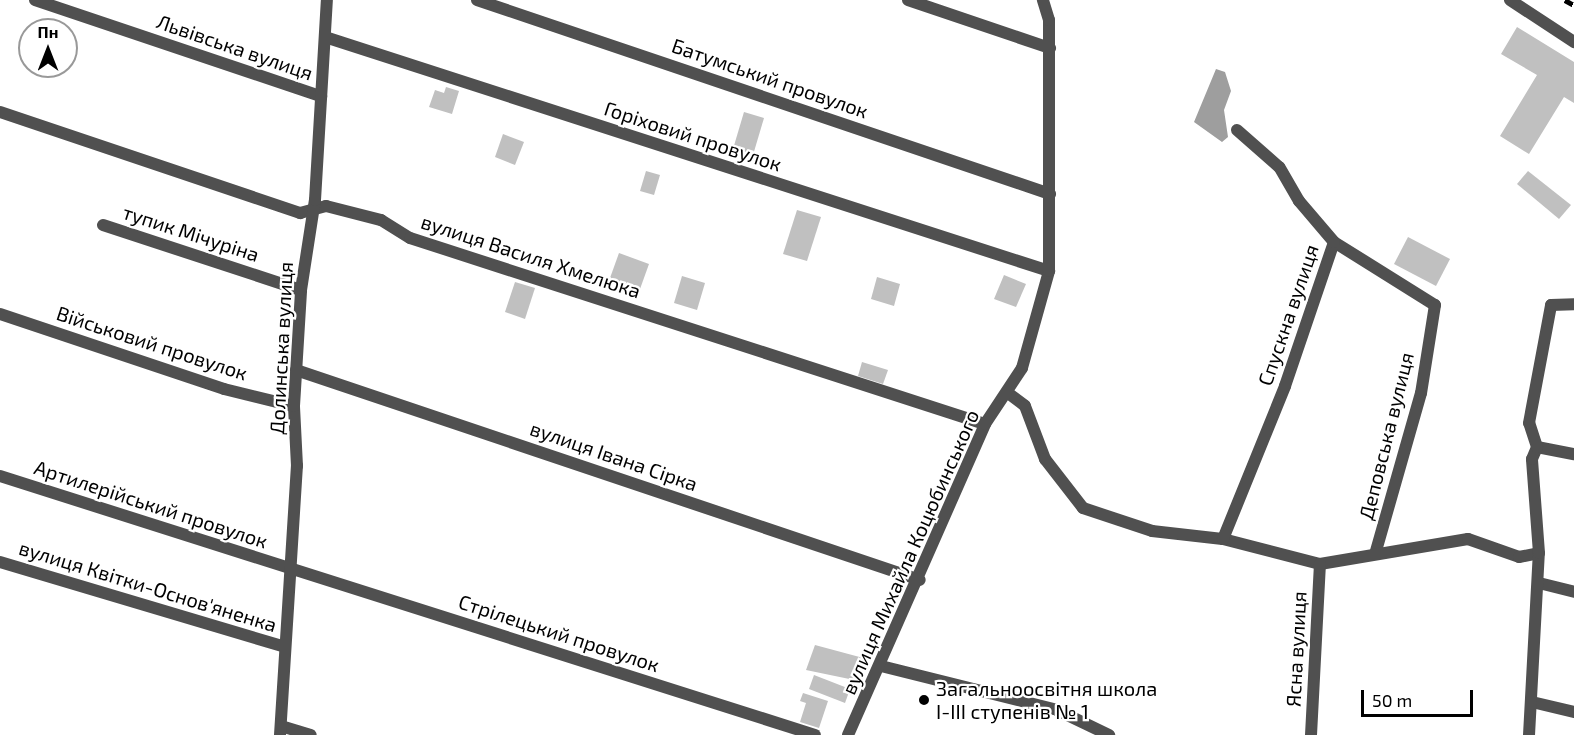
<!DOCTYPE html>
<meta charset="utf-8">
<style>
body{margin:0}
#map{position:relative;width:1574px;height:735px;overflow:hidden;background:#fff;font-family:"Exo 2",sans-serif}
div>[style]{position:absolute}
.water>*{inset:0;background:#9e9e9e}
.building>*{inset:0;background:#c0c0c0}
.minor>*{height:12px;margin:-6px;padding:0 6px;transform-origin:6px;border-radius:6px;background:#505050}
.rail>*{height:4.5px;margin-top:-2.25px;transform-origin:0;background:repeating-linear-gradient(90deg,#000 0 9px,transparent 0 12px)}
.dots>*{width:16px;height:16px;translate:-50% -50%;box-sizing:border-box;border:3px solid #fff;border-radius:50%}
span{translate:-50% -50%;white-space:nowrap;text-align:center;line-height:1.15;-webkit-text-stroke:4.5px #fff;paint-order:stroke}
.street-label{font-size:20px;color:#000}
.poi-label{font-size:20px;color:#000}
.left{translate:0 -50%;text-align:left}
.north{position:absolute;left:18px;top:18px;width:60px;height:60px;box-sizing:border-box;background:#fff;border:2px solid #999;border-radius:50%;rotate:0deg;font-size:16px;font-weight:700;line-height:24px;text-align:center;color:#000}
.north::after{content:'';display:block;margin:auto;width:21px;height:27px;background:#000;clip-path:polygon(50% 0,100% 100%,50% 72%,0 100%)}
.scale{position:absolute;left:1361px;top:690px;width:112px;height:27px;box-sizing:border-box;border:3px solid #000;border-top:0;padding-left:8px;font-size:18px;line-height:21px;white-space:nowrap;color:#000;-webkit-text-stroke:4px #fff;paint-order:stroke}
</style>
<div id="map">
<div class="water">
<div style="clip-path:polygon(1216px 69px,1225px 72px,1231px 91px,1224px 110px,1228px 137px,1222px 142px,1194px 122px)"></div>
</div>
<div class="building">
<div style="clip-path:polygon(1517px 27px,1574px 62px,1574px 103px,1564px 97px,1529px 154px,1500px 136px,1537px 75px,1501px 54px)"></div>
<div style="clip-path:polygon(446px 87px,459px 91px,452px 114px,429px 107px,435px 90px,444px 93px)"></div>
<div style="clip-path:polygon(744px 112px,764px 118px,753px 155px,733px 149px)"></div>
<div style="clip-path:polygon(503px 134px,524px 142px,515px 165px,495px 157px)"></div>
<div style="clip-path:polygon(646px 171px,660px 175px,654px 195px,640px 191px)"></div>
<div style="clip-path:polygon(1528px 171px,1571px 205px,1559px 219px,1517px 184px)"></div>
<div style="clip-path:polygon(797px 210px,821px 217px,807px 261px,783px 254px)"></div>
<div style="clip-path:polygon(1408px 237px,1450px 259px,1436px 286px,1394px 264px)"></div>
<div style="clip-path:polygon(619px 253px,649px 264px,640px 289px,610px 278px)"></div>
<div style="clip-path:polygon(1004px 275px,1026px 284px,1016px 307px,994px 299px)"></div>
<div style="clip-path:polygon(682px 276px,705px 283px,697px 310px,674px 303px)"></div>
<div style="clip-path:polygon(877px 277px,900px 284px,894px 306px,871px 299px)"></div>
<div style="clip-path:polygon(515px 282px,535px 288px,525px 319px,505px 312px)"></div>
<div style="clip-path:polygon(862px 362px,888px 370px,883px 384px,858px 376px)"></div>
<div style="clip-path:polygon(815px 645px,867px 659px,859px 681px,806px 670px)"></div>
<div style="clip-path:polygon(814px 675px,850px 689px,845px 703px,809px 689px)"></div>
<div style="clip-path:polygon(803px 693px,828px 701px,819px 728px,800px 722px,806px 703px,800px 701px)"></div>
</div>
<div class="minor">
<div style="left:35px;top:0;width:302px;rotate:18.6deg"></div>
<div style="left:477px;top:0;width:605px;rotate:18.7deg"></div>
<div style="left:908px;top:0;width:150px;rotate:18.7deg"></div>
<div style="left:1510px;top:0;width:77px;rotate:33.3deg"></div>
<div style="left:325px;top:37px;width:761px;rotate:17.91deg"></div>
<div style="left:0;top:112px;width:317px;rotate:18.6deg"></div>
<div style="left:300px;top:213px;width:27px;rotate:-15deg"></div>
<div style="left:326px;top:206px;width:57px;rotate:14.3deg"></div>
<div style="left:381px;top:220px;width:34px;rotate:32deg"></div>
<div style="left:410px;top:238px;width:604px;rotate:17.93deg"></div>
<div style="left:103px;top:225px;width:208px;rotate:18.2deg"></div>
<div style="left:1334px;top:242px;width:119px;rotate:32deg"></div>
<div style="left:1435px;top:305px;width:89px;rotate:99deg"></div>
<div style="left:1421px;top:393px;width:164px;rotate:105.9deg"></div>
<div style="left:0;top:314px;width:236px;rotate:18.5deg"></div>
<div style="left:224px;top:389px;width:72px;rotate:13.7deg"></div>
<div style="left:296px;top:370px;width:658px;rotate:18.6deg"></div>
<div style="left:1008px;top:393px;width:21px;rotate:37deg"></div>
<div style="left:1025px;top:406px;width:57px;rotate:69.3deg"></div>
<div style="left:1045px;top:459px;width:62px;rotate:52.2deg"></div>
<div style="left:1083px;top:508px;width:73px;rotate:18.4deg"></div>
<div style="left:1152px;top:531px;width:71px;rotate:6.4deg"></div>
<div style="left:1223px;top:539px;width:100px;rotate:14.5deg"></div>
<div style="left:1320px;top:564px;width:150px;rotate:-9.6deg"></div>
<div style="left:1468px;top:539px;width:54px;rotate:19.4deg"></div>
<div style="left:1519px;top:557px;width:20px;rotate:-11deg"></div>
<div style="left:1537px;top:447px;width:38px;rotate:11deg"></div>
<div style="left:0;top:476px;width:855px;rotate:17.63deg"></div>
<div style="left:1223px;top:539px;width:165px;rotate:-67.9deg"></div>
<div style="left:1285px;top:386px;width:152px;rotate:-71.2deg"></div>
<div style="left:1334px;top:242px;width:54px;rotate:-130.5deg"></div>
<div style="left:1299px;top:201px;width:39px;rotate:-120deg"></div>
<div style="left:1279px;top:167px;width:56px;rotate:-138.6deg"></div>
<div style="left:0;top:562px;width:297px;rotate:16.6deg"></div>
<div style="left:1539px;top:583px;width:36px;rotate:14deg"></div>
<div style="left:881px;top:666px;width:181px;rotate:14deg"></div>
<div style="left:1057px;top:710px;width:58px;rotate:25.7deg"></div>
<div style="left:1532px;top:702px;width:43px;rotate:13.4deg"></div>
<div style="left:281px;top:726px;width:31px;rotate:17deg"></div>
<div style="left:280px;top:735px;width:270px;rotate:-86.4deg"></div>
<div style="left:297px;top:466px;width:60px;rotate:-92.9deg"></div>
<div style="left:294px;top:406px;width:116px;rotate:-86.5deg"></div>
<div style="left:301px;top:290px;width:91px;rotate:-81.2deg"></div>
<div style="left:315px;top:200px;width:200px;rotate:-86.6deg"></div>
<div style="left:848px;top:735px;width:340px;rotate:-66.2deg"></div>
<div style="left:985px;top:424px;width:67px;rotate:-56.5deg"></div>
<div style="left:1022px;top:368px;width:101px;rotate:-74.4deg"></div>
<div style="left:1049px;top:271px;width:251px;rotate:-90deg"></div>
<div style="left:1049px;top:20px;width:21px;rotate:-107deg"></div>
<div style="left:1311px;top:735px;width:171px;rotate:-87deg"></div>
<div style="left:1529px;top:735px;width:182px;rotate:-86.9deg"></div>
<div style="left:1539px;top:553px;width:94px;rotate:-94.3deg"></div>
<div style="left:1532px;top:459px;width:13px;rotate:-67deg"></div>
<div style="left:1537px;top:447px;width:25px;rotate:-108deg"></div>
<div style="left:1529px;top:423px;width:120px;rotate:-79.4deg"></div>
<div style="left:1551px;top:305px;width:23px;rotate:-2deg"></div>
</div>
<div class="rail">
<div style="left:1565px;top:0;width:10px;rotate:29deg"></div>
</div>
<div class="dots">
<div style="left:924px;top:700px;background:#000"></div>
</div>
<div class="street-label">
<span style="left:235px;top:47px;rotate:19deg">Львівська вулиця</span>
<span style="left:770px;top:78px;rotate:19deg">Батумський провулок</span>
<span style="left:693px;top:136px;rotate:18deg">Горіховий провулок</span>
<span style="left:191px;top:233px;rotate:18deg">тупик Мічуріна</span>
<span style="left:531px;top:256px;rotate:18deg">вулиця Василя Хмелюка</span>
<span style="left:1288px;top:315px;rotate:-71deg">Спускна вулиця</span>
<span style="left:152px;top:343px;rotate:18deg">Військовий провулок</span>
<span style="left:281px;top:348px;rotate:-87deg">Долинська вулиця</span>
<span style="left:1386px;top:436px;rotate:-76deg">Деповська вулиця</span>
<span style="left:614px;top:456px;rotate:19deg">вулиця Івана Сірка</span>
<span style="left:151px;top:504px;rotate:18deg">Артилерійський провулок</span>
<span style="left:910px;top:552px;rotate:-66deg">вулиця Михайла Коцюбинського</span>
<span style="left:148px;top:586px;rotate:17deg">вулиця Квітки-Основ'яненка</span>
<span style="left:559px;top:633px;rotate:18deg">Стрілецький провулок</span>
<span style="left:1296px;top:649px;rotate:-87deg">Ясна вулиця</span>
</div>
<div class="poi-label">
<span class="left" style="left:936px;top:700px">Загальноосвітня школа<br>І-ІІІ ступенів № 1</span>
</div>
<div class="north">Пн</div>
<div class="scale">50 m</div>
</div>
